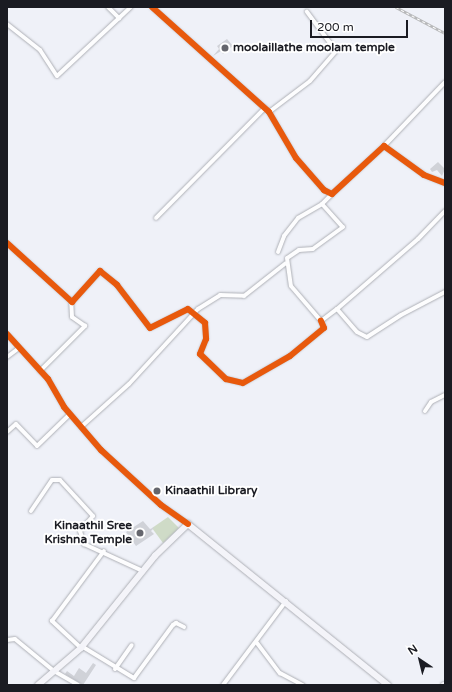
<!DOCTYPE html>
<style>
body{margin:0}
#map{position:relative;width:452px;height:692px;overflow:hidden;background:#eff1f8;font-family:"Varela Round",sans-serif}
div>[style]{position:absolute}
.green>*{inset:0;background:#cfdbc7}
.building>*{inset:0;background:#d0d2d8}
.roads{filter:drop-shadow(0 0 1px #aeb0b6) drop-shadow(0 0 1px #aeb0b6)}
.street>*{height:4px;margin:-2px;padding:0 2px;transform-origin:2px;border-radius:2px;background:#fdfdfe}
.secondary>*{height:5.5px;margin:-2.75px;padding:0 2.75px;transform-origin:2.75px;border-radius:2.75px;background:#f4f4f9}
.rail>*{height:2.5px;margin-top:-1.25px;transform-origin:0;background:repeating-linear-gradient(90deg,#fff 0 3px,#b8b9bb 0 6px);box-sizing:border-box;border-block:1px solid #b8b9bb}
.cycleway>*{height:6px;margin:-3px;padding:0 3px;transform-origin:3px;border-radius:3px;background:#e8590c}
.dots>*{width:11px;height:11px;translate:-50% -50%;box-sizing:border-box;border:2px solid #fff;border-radius:50%}
span{translate:-50% -50%;white-space:nowrap;text-align:center;line-height:1.15;-webkit-text-stroke:4px #fff;paint-order:stroke}
.poi-label{font-size:12px;color:#1a1b22;font-weight:700}
.left{translate:0 -50%;text-align:left}
.right{translate:-100% -50%;text-align:right}
.frame{position:absolute;inset:0;border:8px solid #1a1b22;pointer-events:none}
.north{position:absolute;left:400px;top:640px;width:40px;height:40px;-webkit-text-stroke:3px #fff;paint-order:stroke;rotate:325deg;font-size:11px;font-weight:700;line-height:16px;text-align:center;color:#1a1b22}
.north::after{content:'';display:block;margin:auto;width:14px;height:18px;background:#1a1b22;clip-path:polygon(50% 0,100% 100%,50% 72%,0 100%)}
.scale{position:absolute;left:310px;top:20px;width:98px;height:18px;box-sizing:border-box;border:2px solid #1a1b22;border-top:0;padding-left:5px;font-size:12px;line-height:14px;white-space:nowrap;color:#1a1b22;-webkit-text-stroke:3px #fff;paint-order:stroke}
</style>
<div id="map">
<div class="green">
<div style="clip-path:polygon(168px 517px,179px 528px,163px 543px,152px 528px)"></div>
</div>
<div class="building">
<div style="clip-path:polygon(227px 39px,233px 46px,223px 54px,221px 51px,213px 56px,219px 49px,217px 46px)"></div>
<div style="clip-path:polygon(438px 162px,445px 169px,442px 176px,437px 170px,432px 172px,430px 169px)"></div>
<div style="clip-path:polygon(143px 521px,150px 529px,155px 527px,151px 531px,154px 534px,136px 546px,126px 532px)"></div>
<div style="clip-path:polygon(93px 663px,96px 665px,83px 685px,65px 674px,67px 671px,74px 676px,79px 668px,86px 673px)"></div>
</div>
<div class="roads">
<div class="street">
<div style="left:108px;top:7px;width:16px;rotate:45deg"></div>
<div style="left:119px;top:18px;width:16px;rotate:-43deg"></div>
<div style="left:152px;top:7px;width:157px;rotate:41.9deg"></div>
<div style="left:269px;top:112px;width:53px;rotate:59.6deg"></div>
<div style="left:296px;top:158px;width:43px;rotate:48.8deg"></div>
<div style="left:324px;top:190px;width:9px;rotate:27deg"></div>
<div style="left:332px;top:194px;width:71px;rotate:-42.7deg"></div>
<div style="left:384px;top:146px;width:49px;rotate:35.9deg"></div>
<div style="left:424px;top:175px;width:22px;rotate:21deg"></div>
<div style="left:7px;top:24px;width:42px;rotate:38.2deg"></div>
<div style="left:40px;top:50px;width:31px;rotate:57deg"></div>
<div style="left:57px;top:76px;width:85px;rotate:-43.1deg"></div>
<div style="left:269px;top:112px;width:51px;rotate:-37.1deg"></div>
<div style="left:310px;top:81px;width:40px;rotate:-49deg"></div>
<div style="left:336px;top:51px;width:49px;rotate:-126.6deg"></div>
<div style="left:384px;top:146px;width:88px;rotate:-46.4deg"></div>
<div style="left:332px;top:194px;width:14px;rotate:135deg"></div>
<div style="left:322px;top:204px;width:31px;rotate:48deg"></div>
<div style="left:343px;top:227px;width:37px;rotate:144deg"></div>
<div style="left:313px;top:249px;width:14px;rotate:176deg"></div>
<div style="left:299px;top:250px;width:14px;rotate:146deg"></div>
<div style="left:287px;top:258px;width:28px;rotate:82deg"></div>
<div style="left:291px;top:286px;width:46px;rotate:49.4deg"></div>
<div style="left:321px;top:321px;width:20px;rotate:-37deg"></div>
<div style="left:337px;top:309px;width:30px;rotate:49deg"></div>
<div style="left:357px;top:332px;width:11px;rotate:27deg"></div>
<div style="left:367px;top:337px;width:40px;rotate:-32.9deg"></div>
<div style="left:401px;top:315px;width:50px;rotate:-27.6deg"></div>
<div style="left:156px;top:218px;width:155px;rotate:-45.3deg"></div>
<div style="left:7px;top:243px;width:88px;rotate:42.2deg"></div>
<div style="left:72px;top:302px;width:42px;rotate:-47.9deg"></div>
<div style="left:100px;top:271px;width:22px;rotate:39deg"></div>
<div style="left:117px;top:285px;width:54px;rotate:52.5deg"></div>
<div style="left:150px;top:328px;width:42px;rotate:-26.6deg"></div>
<div style="left:188px;top:309px;width:22px;rotate:39deg"></div>
<div style="left:205px;top:323px;width:16px;rotate:86deg"></div>
<div style="left:206px;top:339px;width:16px;rotate:112deg"></div>
<div style="left:200px;top:354px;width:36px;rotate:44deg"></div>
<div style="left:226px;top:379px;width:17px;rotate:13deg"></div>
<div style="left:243px;top:383px;width:54px;rotate:-29.9deg"></div>
<div style="left:290px;top:356px;width:44px;rotate:-39.5deg"></div>
<div style="left:324px;top:328px;width:8px;rotate:-113deg"></div>
<div style="left:278px;top:252px;width:17px;rotate:-69deg"></div>
<div style="left:284px;top:236px;width:23px;rotate:-52deg"></div>
<div style="left:298px;top:218px;width:28px;rotate:-30deg"></div>
<div style="left:337px;top:309px;width:107px;rotate:-40.8deg"></div>
<div style="left:418px;top:239px;width:39px;rotate:-46deg"></div>
<div style="left:7px;top:334px;width:61px;rotate:47.7deg"></div>
<div style="left:48px;top:379px;width:32px;rotate:60deg"></div>
<div style="left:64px;top:407px;width:57px;rotate:49.3deg"></div>
<div style="left:101px;top:450px;width:81px;rotate:42.5deg"></div>
<div style="left:161px;top:505px;width:33px;rotate:35deg"></div>
<div style="left:7px;top:357px;width:15px;rotate:-37deg"></div>
<div style="left:40px;top:371px;width:64px;rotate:-45deg"></div>
<div style="left:85px;top:326px;width:16px;rotate:-145deg"></div>
<div style="left:72px;top:317px;width:17px;rotate:-93deg"></div>
<div style="left:425px;top:411px;width:11px;rotate:-56deg"></div>
<div style="left:431px;top:402px;width:16px;rotate:-27deg"></div>
<div style="left:81px;top:427px;width:64px;rotate:-41.9deg"></div>
<div style="left:129px;top:384px;width:102px;rotate:-47.4deg"></div>
<div style="left:198px;top:309px;width:26px;rotate:-32deg"></div>
<div style="left:220px;top:295px;width:24px;rotate:2deg"></div>
<div style="left:244px;top:296px;width:53px;rotate:-38.2deg"></div>
<div style="left:7px;top:432px;width:12px;rotate:-42deg"></div>
<div style="left:16px;top:424px;width:30px;rotate:46deg"></div>
<div style="left:37px;top:446px;width:46px;rotate:-44.1deg"></div>
<div style="left:31px;top:511px;width:37px;rotate:-56deg"></div>
<div style="left:52px;top:480px;width:8px"></div>
<div style="left:60px;top:480px;width:49px;rotate:47.5deg"></div>
<div style="left:93px;top:516px;width:20px;rotate:131deg"></div>
<div style="left:80px;top:531px;width:14px;rotate:73deg"></div>
<div style="left:84px;top:544px;width:65px;rotate:24.6deg"></div>
<div style="left:7px;top:640px;width:8px;rotate:-7deg"></div>
<div style="left:15px;top:639px;width:50px;rotate:39.4deg"></div>
<div style="left:54px;top:671px;width:28px;rotate:30deg"></div>
<div style="left:257px;top:643px;width:38px;rotate:53deg"></div>
<div style="left:280px;top:673px;width:26px;rotate:28deg"></div>
<div style="left:83px;top:647px;width:60px;rotate:31.3deg"></div>
<div style="left:134px;top:678px;width:66px;rotate:-53.7deg"></div>
<div style="left:173px;top:625px;width:4px;rotate:-34deg"></div>
<div style="left:176px;top:623px;width:9px;rotate:27deg"></div>
<div style="left:81px;top:648px;width:40px;rotate:-137deg"></div>
<div style="left:52px;top:621px;width:87px;rotate:-53.4deg"></div>
<div style="left:115px;top:669px;width:29px;rotate:-55deg"></div>
<div style="left:223px;top:685px;width:105px;rotate:-53.1deg"></div>
</div>
<div class="secondary">
<div style="left:38px;top:685px;width:57px;rotate:-40.7deg"></div>
<div style="left:81px;top:648px;width:118px;rotate:-51.2deg"></div>
<div style="left:155px;top:556px;width:46px;rotate:-44.1deg"></div>
<div style="left:188px;top:524px;width:257px;rotate:38.8deg"></div>
<div style="left:444px;top:685px;width:1px"></div>
</div>
</div>
<div class="rail">
<div style="left:396px;top:7px;width:55px;rotate:28deg"></div>
</div>
<div class="cycleway">
<div style="left:152px;top:7px;width:157px;rotate:41.9deg"></div>
<div style="left:269px;top:112px;width:53px;rotate:59.6deg"></div>
<div style="left:296px;top:158px;width:43px;rotate:48.8deg"></div>
<div style="left:324px;top:190px;width:9px;rotate:27deg"></div>
<div style="left:332px;top:194px;width:71px;rotate:-42.7deg"></div>
<div style="left:384px;top:146px;width:49px;rotate:35.9deg"></div>
<div style="left:424px;top:175px;width:22px;rotate:21deg"></div>
<div style="left:7px;top:243px;width:88px;rotate:42.2deg"></div>
<div style="left:72px;top:302px;width:42px;rotate:-47.9deg"></div>
<div style="left:100px;top:271px;width:22px;rotate:39deg"></div>
<div style="left:117px;top:285px;width:54px;rotate:52.5deg"></div>
<div style="left:150px;top:328px;width:42px;rotate:-26.6deg"></div>
<div style="left:188px;top:309px;width:22px;rotate:39deg"></div>
<div style="left:205px;top:323px;width:16px;rotate:86deg"></div>
<div style="left:206px;top:339px;width:16px;rotate:112deg"></div>
<div style="left:200px;top:354px;width:36px;rotate:44deg"></div>
<div style="left:226px;top:379px;width:17px;rotate:13deg"></div>
<div style="left:243px;top:383px;width:54px;rotate:-29.9deg"></div>
<div style="left:290px;top:356px;width:44px;rotate:-39.5deg"></div>
<div style="left:324px;top:328px;width:8px;rotate:-113deg"></div>
<div style="left:7px;top:334px;width:61px;rotate:47.7deg"></div>
<div style="left:48px;top:379px;width:32px;rotate:60deg"></div>
<div style="left:64px;top:407px;width:57px;rotate:49.3deg"></div>
<div style="left:101px;top:450px;width:81px;rotate:42.5deg"></div>
<div style="left:161px;top:505px;width:33px;rotate:35deg"></div>
</div>
<div class="dots">
<div style="left:225px;top:48px;background:#65666d"></div>
<div style="left:157px;top:491px;background:#65666d"></div>
<div style="left:140px;top:533px;background:#65666d"></div>
</div>
<div class="poi-label">
<span class="left" style="left:233px;top:48px">moolaillathe moolam temple</span>
<span class="left" style="left:165px;top:491px">Kinaathil Library</span>
<span class="right" style="left:132px;top:533px">Kinaathil Sree<br>Krishna Temple</span>
</div>
<div class="frame"></div>
<div class="north">N</div>
<div class="scale">200 m</div>
</div>
